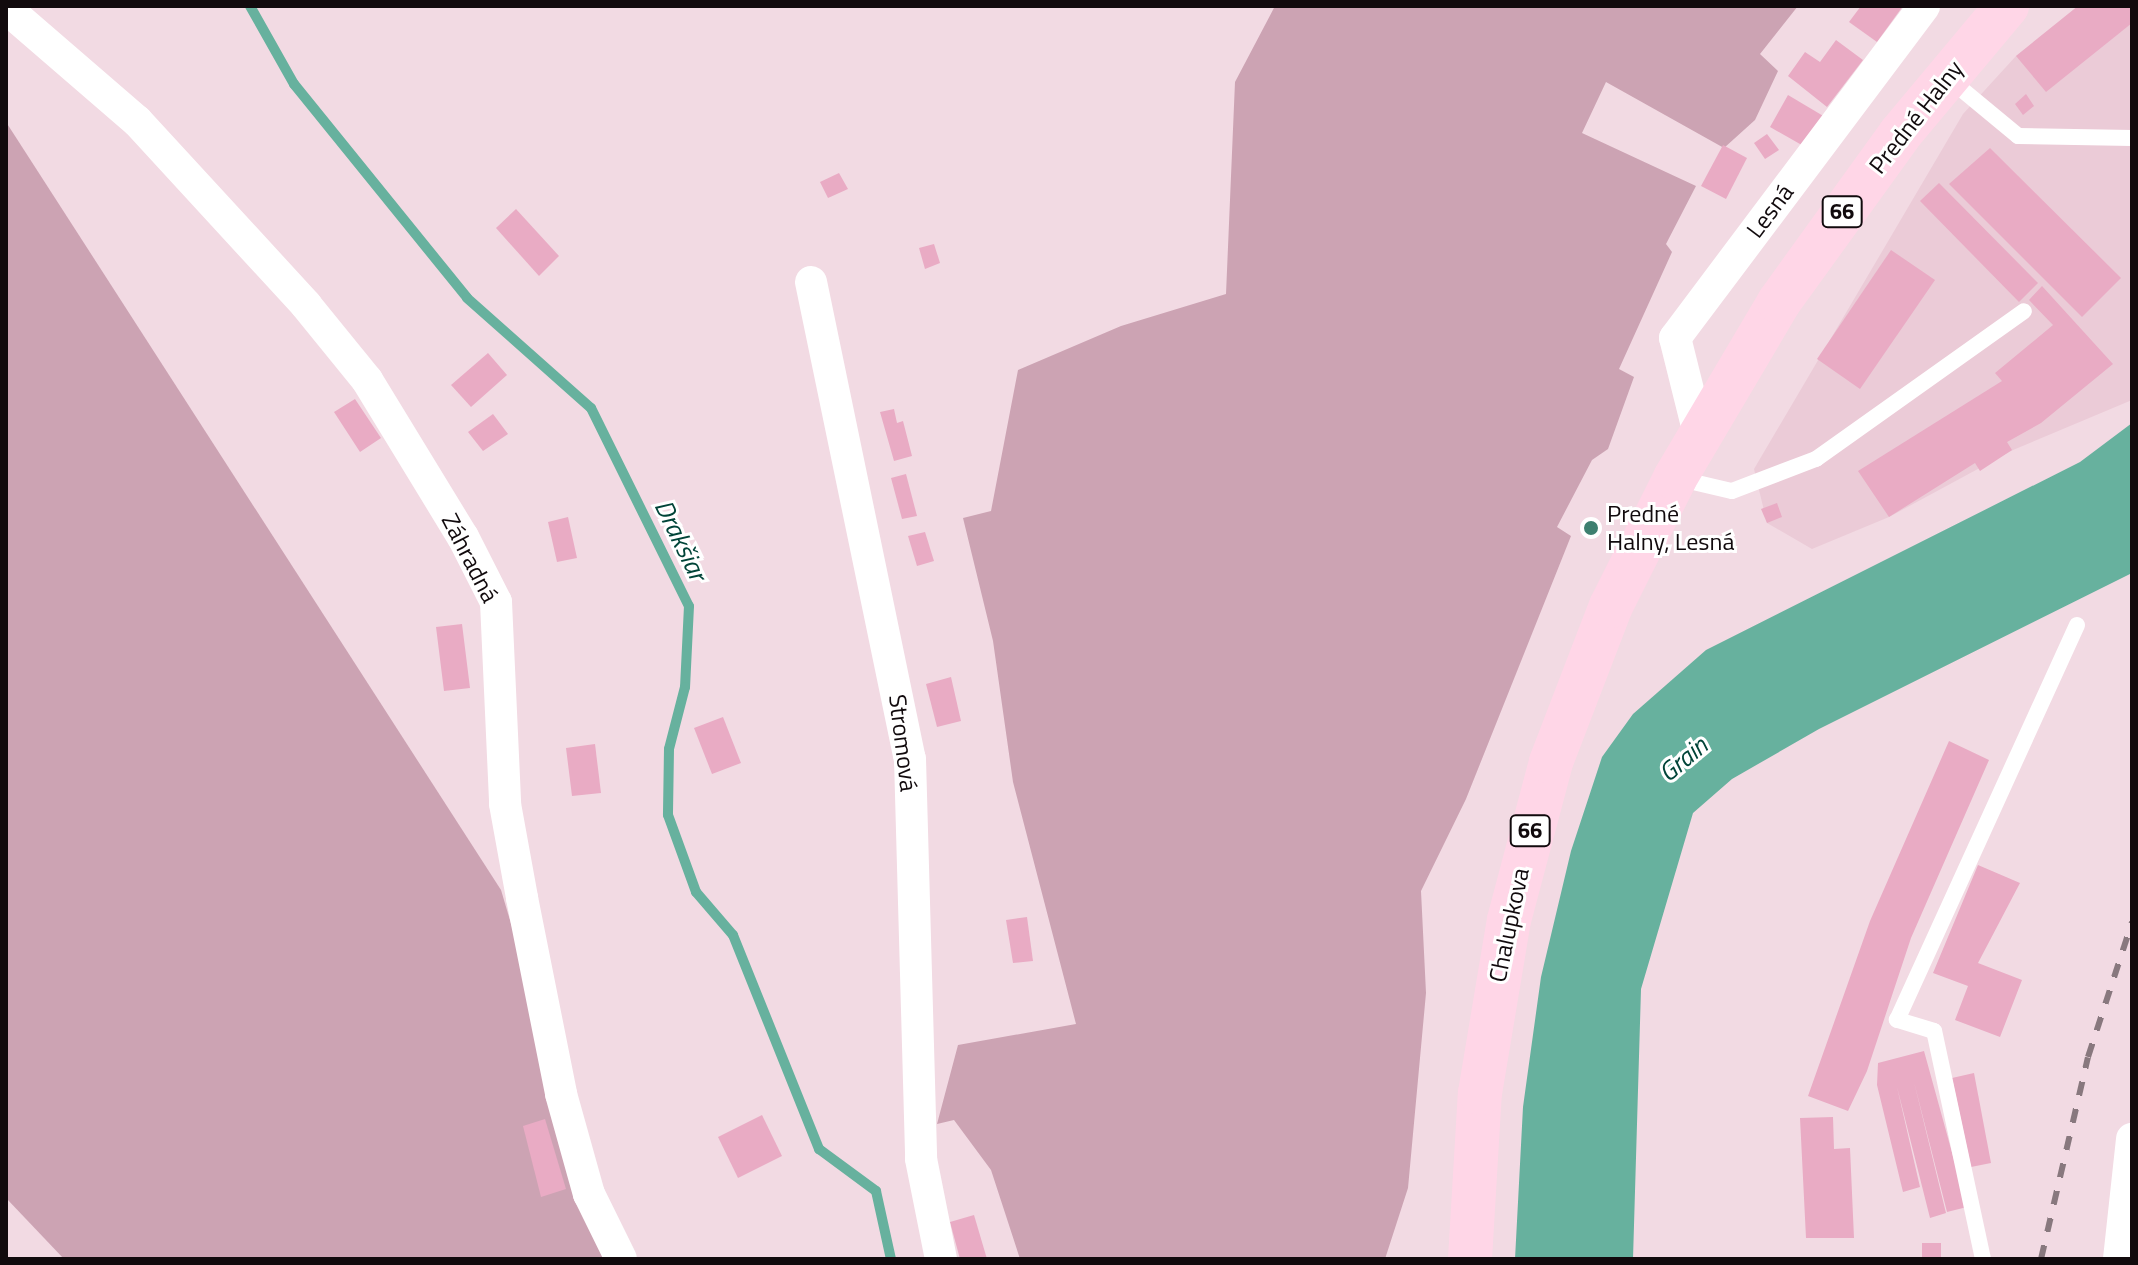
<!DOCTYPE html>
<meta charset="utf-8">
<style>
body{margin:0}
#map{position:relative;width:2138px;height:1265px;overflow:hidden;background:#f2dae3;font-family:"Titillium Web",sans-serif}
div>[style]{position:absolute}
.built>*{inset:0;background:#ebcbd7}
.green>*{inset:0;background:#cca3b3}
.water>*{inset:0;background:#67b19e}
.stream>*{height:10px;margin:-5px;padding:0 5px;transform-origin:5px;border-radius:5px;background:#67b19e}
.building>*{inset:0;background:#e9abc4}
.lane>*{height:16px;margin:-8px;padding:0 8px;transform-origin:8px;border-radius:8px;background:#fff}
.street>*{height:32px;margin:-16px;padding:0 16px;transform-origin:16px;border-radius:16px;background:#fff}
.primary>*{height:44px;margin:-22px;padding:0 22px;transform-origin:22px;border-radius:22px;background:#ffd6e7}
.rail>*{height:6px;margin-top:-3px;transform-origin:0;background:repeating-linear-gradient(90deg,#88787e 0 14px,transparent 0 28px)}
.dots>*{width:22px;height:22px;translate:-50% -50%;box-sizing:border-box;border:4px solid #fff;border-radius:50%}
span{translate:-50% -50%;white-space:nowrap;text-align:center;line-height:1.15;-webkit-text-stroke:6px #fff;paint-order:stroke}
.shield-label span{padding:2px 6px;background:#fff;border:2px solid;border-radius:6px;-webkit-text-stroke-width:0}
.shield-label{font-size:22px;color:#110a0d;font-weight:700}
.street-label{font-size:24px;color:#110a0d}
.poi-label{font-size:24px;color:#110a0d}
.left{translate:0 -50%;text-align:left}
.water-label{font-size:26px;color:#004438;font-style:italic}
.frame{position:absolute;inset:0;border:8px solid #110a0d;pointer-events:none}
</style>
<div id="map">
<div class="built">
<div style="clip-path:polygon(2078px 6px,2132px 6px,2132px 400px,2013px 450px,1889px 517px,1812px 549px,1767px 523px,1754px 469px,1963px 114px,2016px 56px)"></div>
</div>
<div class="green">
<div style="clip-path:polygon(1275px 6px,1798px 6px,1760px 54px,1778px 71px,1755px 120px,1724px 148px,1606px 82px,1582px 133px,1696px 186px,1666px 244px,1672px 252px,1619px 369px,1634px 377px,1608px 449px,1592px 460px,1557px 527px,1571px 536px,1466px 799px,1421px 891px,1426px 993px,1408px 1188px,1385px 1259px,1020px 1259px,991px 1170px,954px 1120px,937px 1124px,958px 1045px,1076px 1024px,1013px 782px,993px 641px,963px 518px,991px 511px,1018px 370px,1121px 326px,1226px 294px,1235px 82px)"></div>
<div style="clip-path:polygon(6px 122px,501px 890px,611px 1259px,64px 1259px,6px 1198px)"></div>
</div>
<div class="water">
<div style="clip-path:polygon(2132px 423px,2132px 573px,1819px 729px,1732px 779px,1693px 813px,1641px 989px,1633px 1259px,1515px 1259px,1523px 1107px,1541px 977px,1571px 851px,1602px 757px,1633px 714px,1706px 650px,2080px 462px)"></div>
</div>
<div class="stream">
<div style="left:250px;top:6px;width:90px;rotate:60.6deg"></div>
<div style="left:294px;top:84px;width:275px;rotate:51deg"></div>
<div style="left:467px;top:298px;width:166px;rotate:41.6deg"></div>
<div style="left:591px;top:408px;width:221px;rotate:63.7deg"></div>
<div style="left:689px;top:606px;width:81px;rotate:92.8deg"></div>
<div style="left:685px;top:687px;width:64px;rotate:104.5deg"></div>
<div style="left:669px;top:749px;width:66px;rotate:90.9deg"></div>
<div style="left:668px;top:815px;width:82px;rotate:70deg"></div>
<div style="left:696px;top:892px;width:57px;rotate:49.3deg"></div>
<div style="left:733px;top:935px;width:231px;rotate:68.1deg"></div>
<div style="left:819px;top:1149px;width:71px;rotate:36.4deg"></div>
<div style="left:876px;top:1191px;width:70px;rotate:77.6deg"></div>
</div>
<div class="building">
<div style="clip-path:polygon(1861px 6px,1903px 6px,1877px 42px,1849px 22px)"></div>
<div style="clip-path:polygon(2078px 6px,2132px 6px,2132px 23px,2046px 92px,2016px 56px)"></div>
<div style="clip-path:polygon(1836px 40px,1863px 60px,1827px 107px,1788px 76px,1805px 52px,1820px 62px)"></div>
<div style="clip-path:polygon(2026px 94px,2034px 106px,2023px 115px,2015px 104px)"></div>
<div style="clip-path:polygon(1788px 95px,1825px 117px,1807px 148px,1770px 127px)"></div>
<div style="clip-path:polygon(1767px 134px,1779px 150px,1765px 159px,1754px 143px)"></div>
<div style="clip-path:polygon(1723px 145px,1747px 158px,1726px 199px,1701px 186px)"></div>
<div style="clip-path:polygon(1990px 148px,2121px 278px,2082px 317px,1949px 184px)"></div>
<div style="clip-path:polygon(839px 173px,848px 189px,828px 198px,820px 182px)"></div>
<div style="clip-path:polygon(1939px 183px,2038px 283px,2019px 302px,1920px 201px)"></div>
<div style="clip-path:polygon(516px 209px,559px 256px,539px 276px,496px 228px)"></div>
<div style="clip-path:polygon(934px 244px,940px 263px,925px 269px,919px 248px)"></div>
<div style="clip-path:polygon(1891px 250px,1935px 280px,1860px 389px,1817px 359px)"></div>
<div style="clip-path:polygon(2042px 286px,2113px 364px,2041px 423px,2007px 442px,2012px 450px,1980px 471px,1975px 463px,1889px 517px,1858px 471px,2002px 381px,1995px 373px,2053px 325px,2029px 300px)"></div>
<div style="clip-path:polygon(488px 353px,507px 375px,471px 407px,451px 385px)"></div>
<div style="clip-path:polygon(355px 399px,381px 438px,360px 452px,334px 412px)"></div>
<div style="clip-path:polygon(894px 409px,897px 423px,903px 421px,912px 456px,894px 461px,880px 412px)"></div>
<div style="clip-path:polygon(493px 414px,508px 434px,483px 451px,468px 432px)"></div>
<div style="clip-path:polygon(906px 474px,917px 516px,902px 519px,891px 478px)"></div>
<div style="clip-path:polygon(1777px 503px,1782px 517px,1767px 523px,1761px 509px)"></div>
<div style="clip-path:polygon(568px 517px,577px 558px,557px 562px,548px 522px)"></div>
<div style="clip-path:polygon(925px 532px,934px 561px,917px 566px,908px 536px)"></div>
<div style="clip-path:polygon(462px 624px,470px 688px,444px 691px,436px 627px)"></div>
<div style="clip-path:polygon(951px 677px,961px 721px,937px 727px,926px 684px)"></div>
<div style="clip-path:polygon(723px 717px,741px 763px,712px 774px,694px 728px)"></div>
<div style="clip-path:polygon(1949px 741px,1989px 760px,1911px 938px,1867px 1071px,1848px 1111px,1808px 1096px,1870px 921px)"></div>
<div style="clip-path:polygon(595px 744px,601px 793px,572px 796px,566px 748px)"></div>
<div style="clip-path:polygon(1978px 865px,2020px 883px,1978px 963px,2022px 980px,2000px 1037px,1955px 1020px,1968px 986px,1933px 973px)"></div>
<div style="clip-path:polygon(1027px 917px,1033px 961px,1013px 963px,1006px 920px)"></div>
<div style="clip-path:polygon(1924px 1051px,1967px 1207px,1947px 1212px,1914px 1082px,1946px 1213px,1930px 1218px,1897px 1087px,1920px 1187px,1903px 1192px,1877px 1085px,1878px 1063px)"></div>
<div style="clip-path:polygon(1974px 1073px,1991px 1163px,1971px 1167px,1952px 1078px)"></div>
<div style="clip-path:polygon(762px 1115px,782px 1156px,738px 1178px,718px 1137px)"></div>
<div style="clip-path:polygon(1833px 1117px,1834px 1149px,1850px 1148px,1854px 1238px,1806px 1238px,1800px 1118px)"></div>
<div style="clip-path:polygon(545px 1119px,566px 1189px,541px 1197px,523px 1126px)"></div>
<div style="clip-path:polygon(974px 1215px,987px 1259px,960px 1259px,950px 1222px)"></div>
<div style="clip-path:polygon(1922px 1243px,1941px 1243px,1941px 1259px,1922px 1259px)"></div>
</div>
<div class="lane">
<div style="left:1948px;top:78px;width:91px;rotate:39.6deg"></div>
<div style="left:2018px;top:136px;width:114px;rotate:1deg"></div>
<div style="left:1676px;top:478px;width:57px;rotate:13.1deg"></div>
<div style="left:1732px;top:491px;width:90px;rotate:-20.9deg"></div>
<div style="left:1816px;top:459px;width:255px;rotate:-35.4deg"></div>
<div style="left:1983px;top:1259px;width:233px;rotate:-102.1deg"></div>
<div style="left:1934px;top:1031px;width:39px;rotate:-163deg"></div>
<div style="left:1897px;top:1020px;width:434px;rotate:-65.5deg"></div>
</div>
<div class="street">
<div style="left:6px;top:8px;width:173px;rotate:40.8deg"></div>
<div style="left:137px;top:121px;width:250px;rotate:47.4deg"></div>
<div style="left:306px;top:305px;width:97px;rotate:50.9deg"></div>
<div style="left:367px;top:380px;width:184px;rotate:58.6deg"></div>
<div style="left:463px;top:537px;width:73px;rotate:63.1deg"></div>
<div style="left:496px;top:602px;width:202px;rotate:87.4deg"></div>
<div style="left:505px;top:804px;width:96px;rotate:79.7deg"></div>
<div style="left:522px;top:898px;width:200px;rotate:78.7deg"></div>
<div style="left:561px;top:1094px;width:104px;rotate:74.4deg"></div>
<div style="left:589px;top:1194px;width:72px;rotate:63.8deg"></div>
<div style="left:811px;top:282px;width:487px;rotate:78.3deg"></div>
<div style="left:910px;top:759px;width:400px;rotate:88.4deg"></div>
<div style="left:921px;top:1159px;width:102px;rotate:78.7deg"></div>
<div style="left:1699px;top:434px;width:99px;rotate:-104deg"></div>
<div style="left:1675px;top:338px;width:415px;rotate:-53.1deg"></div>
<div style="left:2119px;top:1259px;width:121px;rotate:-83.8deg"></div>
</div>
<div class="primary">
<div style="left:1470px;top:1259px;width:166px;rotate:-86.6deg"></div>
<div style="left:1480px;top:1093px;width:175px;rotate:-80.5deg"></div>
<div style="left:1509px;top:920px;width:163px;rotate:-75.1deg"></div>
<div style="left:1551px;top:762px;width:167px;rotate:-69deg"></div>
<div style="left:1611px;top:606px;width:143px;rotate:-63.4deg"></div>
<div style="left:1675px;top:478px;width:204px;rotate:-59.4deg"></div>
<div style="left:1779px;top:302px;width:207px;rotate:-54.2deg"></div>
<div style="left:1900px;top:134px;width:167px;rotate:-50.1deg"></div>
</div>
<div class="rail">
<div style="left:2041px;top:1259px;width:207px;rotate:-76.9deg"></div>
<div style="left:2088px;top:1057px;width:142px;rotate:-71.9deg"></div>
</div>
<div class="dots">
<div style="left:1591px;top:528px;background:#3d7f6f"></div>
</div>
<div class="shield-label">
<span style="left:1842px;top:212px">66</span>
<span style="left:1530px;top:831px">66</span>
</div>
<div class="street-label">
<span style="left:1916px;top:117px;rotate:-52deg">Predné Halny</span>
<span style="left:1770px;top:211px;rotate:-53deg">Lesná</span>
<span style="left:470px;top:558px;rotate:63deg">Záhradná</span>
<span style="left:903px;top:743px;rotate:83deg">Stromová</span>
<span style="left:1509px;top:925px;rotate:-78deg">Chalupkova</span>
</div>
<div class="poi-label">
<span class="left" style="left:1607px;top:528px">Predné<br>Halny, Lesná</span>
</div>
<div class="water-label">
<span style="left:681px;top:540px;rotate:64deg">Drakšiar</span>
<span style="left:1683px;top:759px;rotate:-40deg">Grain</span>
</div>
<div class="frame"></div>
</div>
